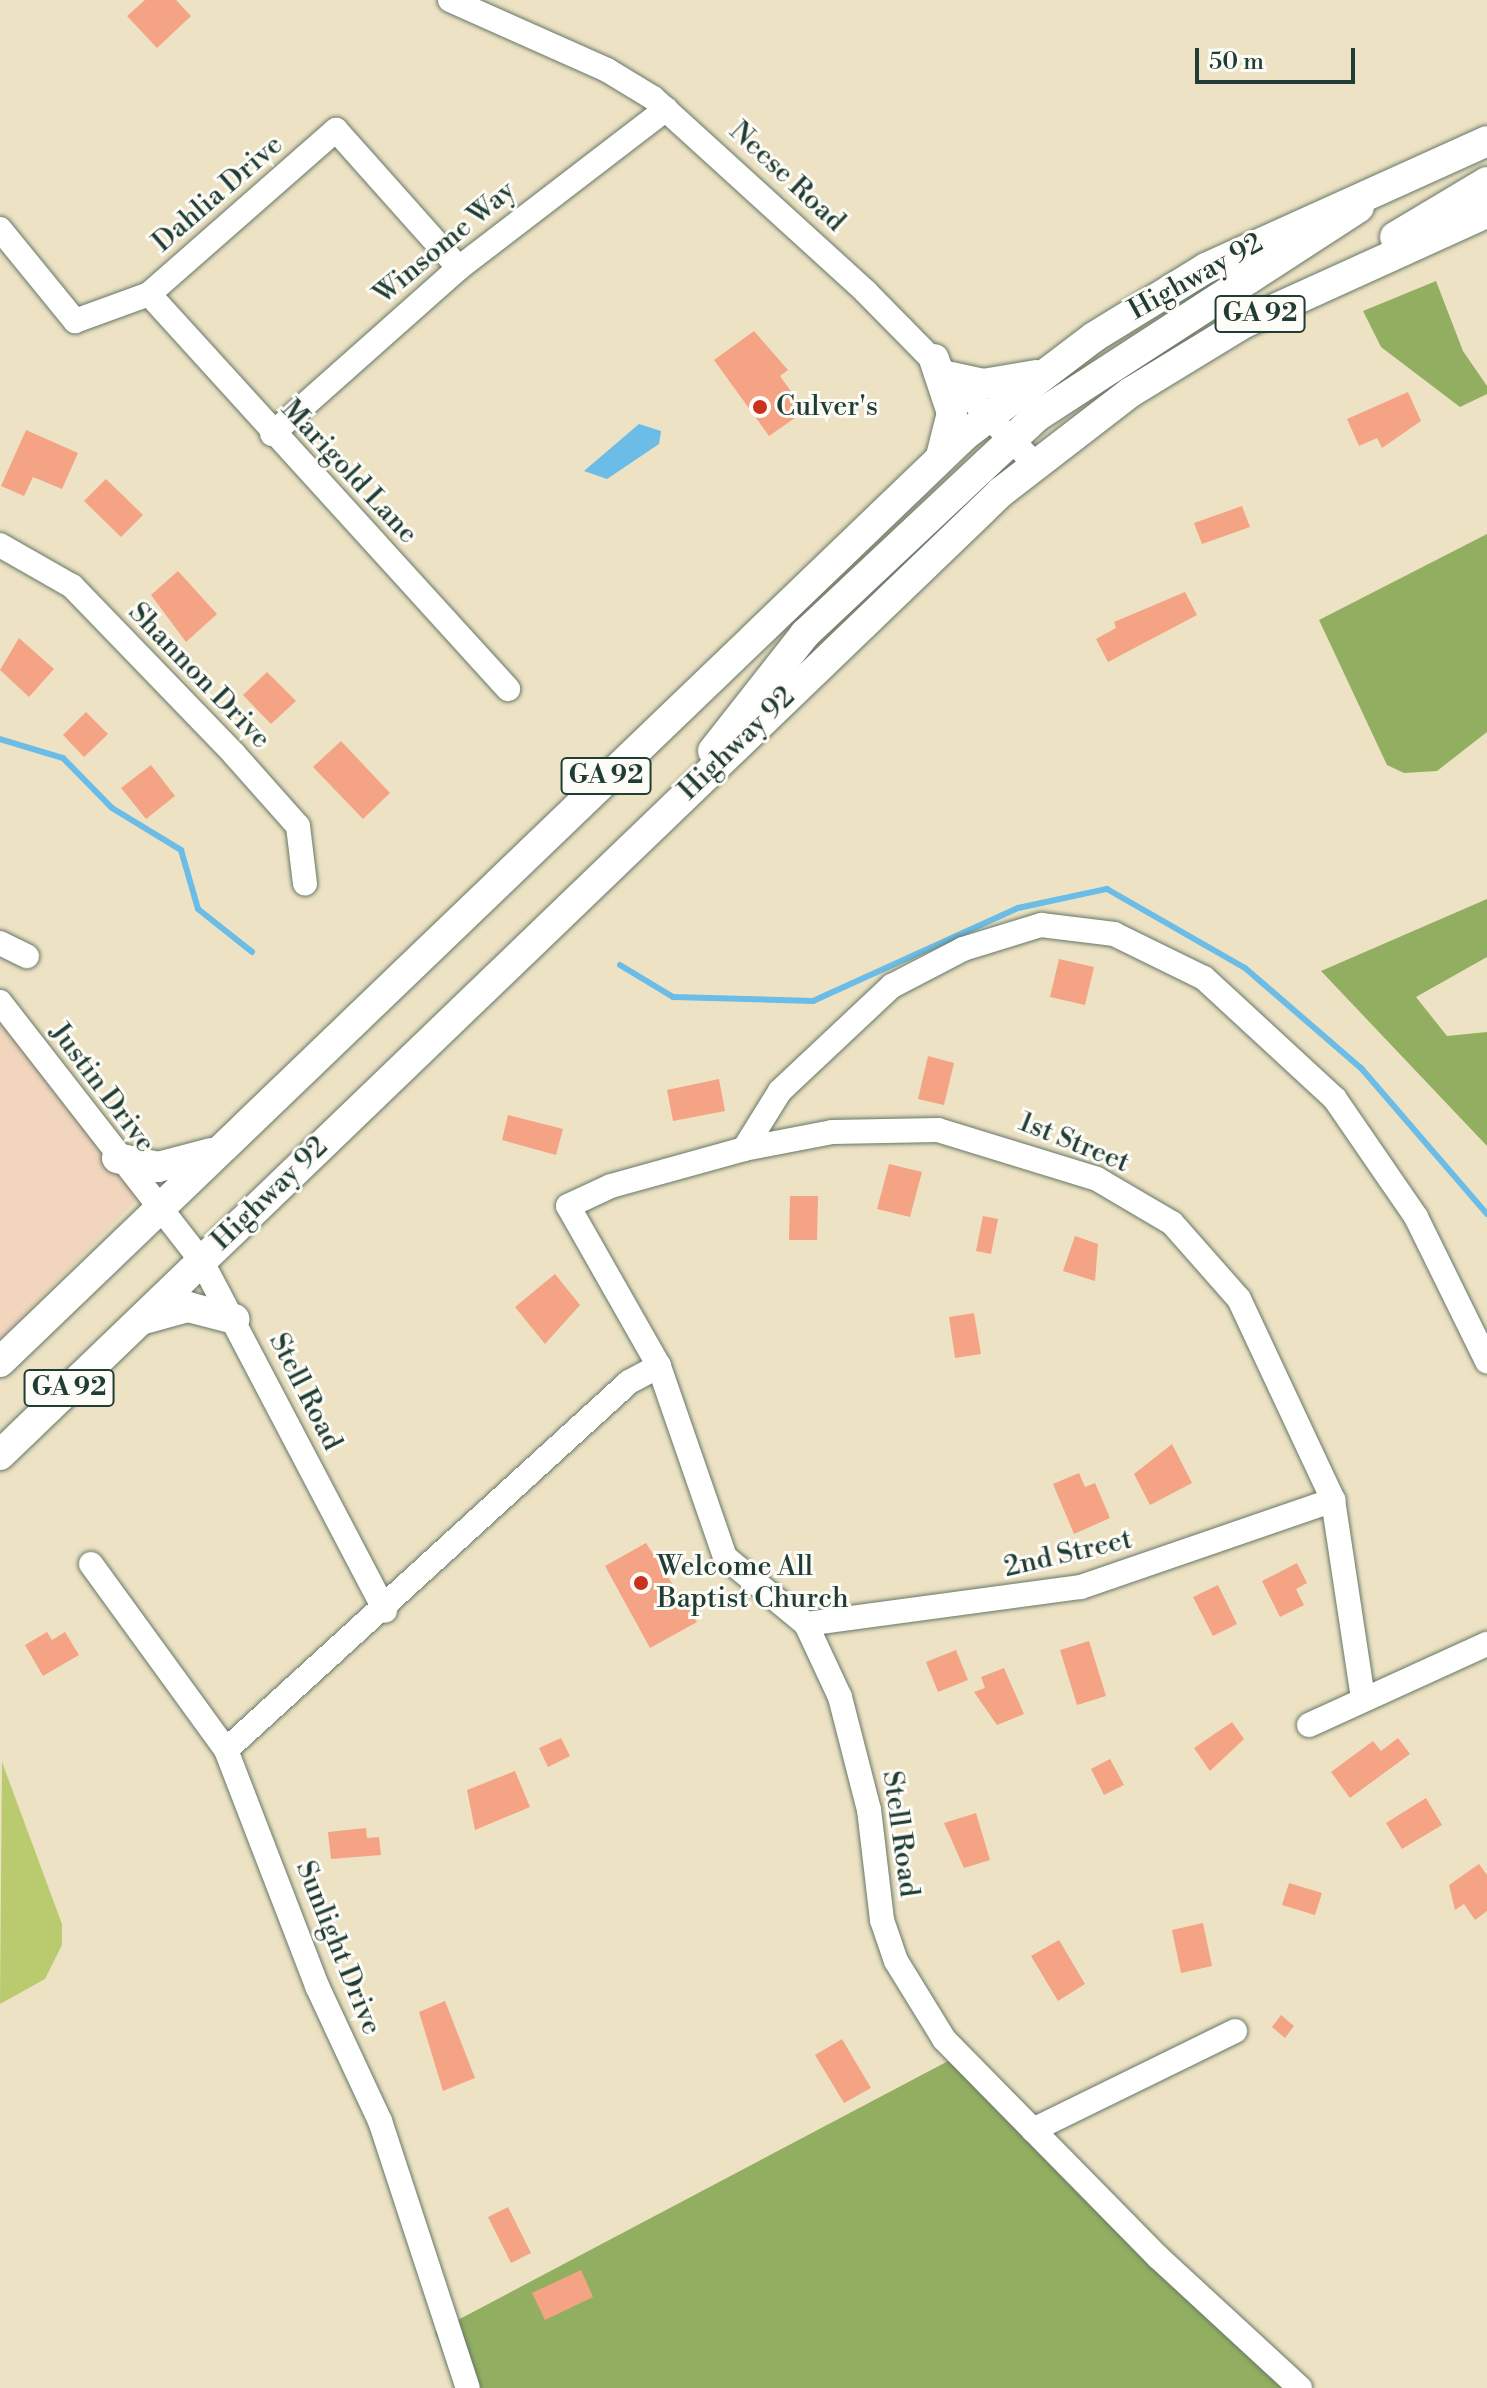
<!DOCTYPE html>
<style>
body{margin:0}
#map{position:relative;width:1487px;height:2388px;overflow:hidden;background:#ede3c4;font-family:"Libre Bodoni",serif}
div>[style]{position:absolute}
.built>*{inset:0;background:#f1d5bd}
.green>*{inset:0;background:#b9cb6e}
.forest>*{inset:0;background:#92af61}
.water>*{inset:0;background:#6bbce6}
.stream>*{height:6px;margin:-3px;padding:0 3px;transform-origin:3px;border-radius:3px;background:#6bbce6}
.building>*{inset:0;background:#f4a384}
.roads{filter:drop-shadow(0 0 2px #677766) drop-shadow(0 0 2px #677766)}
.minor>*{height:24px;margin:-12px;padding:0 12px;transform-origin:12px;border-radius:12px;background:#fff}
.major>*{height:30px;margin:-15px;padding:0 15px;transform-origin:15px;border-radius:15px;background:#fff}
.dots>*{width:22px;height:22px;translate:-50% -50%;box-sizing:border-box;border:4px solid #fdfcf7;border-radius:50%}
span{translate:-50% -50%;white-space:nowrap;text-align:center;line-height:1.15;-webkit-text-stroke:6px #fdfcf7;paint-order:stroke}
.shield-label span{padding:2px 6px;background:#fdfcf7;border:2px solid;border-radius:6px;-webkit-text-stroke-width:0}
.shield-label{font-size:26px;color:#1f3d34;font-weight:700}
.street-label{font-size:28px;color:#1f3d34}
.poi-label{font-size:28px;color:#1f3d34}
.left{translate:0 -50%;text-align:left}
.scale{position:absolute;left:1195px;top:48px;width:160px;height:36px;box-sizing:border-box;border:4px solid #1f3d34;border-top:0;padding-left:10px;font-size:24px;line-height:28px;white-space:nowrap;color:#1f3d34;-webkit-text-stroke:6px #fdfcf7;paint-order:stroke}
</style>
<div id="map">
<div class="built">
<div style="clip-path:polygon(0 990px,153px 1183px,0 1339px)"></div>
</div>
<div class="green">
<div style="clip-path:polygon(2px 1762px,62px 1924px,62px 1945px,45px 1979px,0 2004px)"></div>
</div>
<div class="forest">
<div style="clip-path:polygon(1436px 281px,1463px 351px,1487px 386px,1487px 394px,1460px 407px,1381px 347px,1363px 311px)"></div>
<div style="clip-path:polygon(1487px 534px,1487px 732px,1437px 771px,1404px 773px,1387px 765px,1319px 620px)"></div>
<div style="clip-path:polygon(1487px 899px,1487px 957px,1416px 997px,1447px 1036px,1487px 1032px,1487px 1146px,1321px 971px)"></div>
<div style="clip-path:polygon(969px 2050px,1264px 2351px,1312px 2388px,458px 2388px,435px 2332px)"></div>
</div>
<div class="water">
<div style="clip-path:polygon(639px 424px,661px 431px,659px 444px,607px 479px,584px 471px)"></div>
</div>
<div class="stream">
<div style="left:0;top:739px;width:66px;rotate:16.8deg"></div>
<div style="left:63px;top:758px;width:70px;rotate:45.6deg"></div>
<div style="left:112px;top:808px;width:81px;rotate:31.3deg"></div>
<div style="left:181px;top:850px;width:61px;rotate:73.9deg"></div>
<div style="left:198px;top:909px;width:69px;rotate:38.5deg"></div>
<div style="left:620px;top:965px;width:62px;rotate:31.1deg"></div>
<div style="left:673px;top:997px;width:140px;rotate:1.6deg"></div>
<div style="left:813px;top:1001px;width:225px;rotate:-24.4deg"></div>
<div style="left:1018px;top:908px;width:91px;rotate:-12.1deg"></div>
<div style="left:1107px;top:889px;width:159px;rotate:29.8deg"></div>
<div style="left:1245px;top:968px;width:153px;rotate:40.8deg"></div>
<div style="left:1361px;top:1068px;width:193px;rotate:49.2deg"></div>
</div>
<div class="building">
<div style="clip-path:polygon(145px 0,176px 0,191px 16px,157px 48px,127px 16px)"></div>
<div style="clip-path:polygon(754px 331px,788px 370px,780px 376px,805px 411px,769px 436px,714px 360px)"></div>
<div style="clip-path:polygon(1408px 392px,1421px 421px,1382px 448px,1377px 438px,1359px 446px,1347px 419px)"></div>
<div style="clip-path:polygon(26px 430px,78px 453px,62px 489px,33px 477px,24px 496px,1px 486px)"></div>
<div style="clip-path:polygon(106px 479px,143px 515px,121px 537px,84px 501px)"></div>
<div style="clip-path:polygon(1242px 506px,1250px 527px,1202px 544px,1194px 523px)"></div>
<div style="clip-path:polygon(178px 571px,217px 614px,186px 642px,151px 595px)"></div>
<div style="clip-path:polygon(1185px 592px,1197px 615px,1108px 662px,1096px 639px,1116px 628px,1114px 622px)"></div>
<div style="clip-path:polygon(19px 638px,54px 669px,29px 697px,0 670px)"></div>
<div style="clip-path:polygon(267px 672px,296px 701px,271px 724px,243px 695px)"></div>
<div style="clip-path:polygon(86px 712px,108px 734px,84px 757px,63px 735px)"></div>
<div style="clip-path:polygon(341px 741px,390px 793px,363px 819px,313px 767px)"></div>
<div style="clip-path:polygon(151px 765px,175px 796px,146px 819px,121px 788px)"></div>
<div style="clip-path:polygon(1059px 959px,1094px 967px,1085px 1005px,1050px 997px)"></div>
<div style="clip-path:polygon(928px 1056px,954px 1063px,944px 1105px,918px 1099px)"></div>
<div style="clip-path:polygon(719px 1079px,725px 1111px,673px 1121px,667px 1090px)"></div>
<div style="clip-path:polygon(508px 1115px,563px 1129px,556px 1155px,502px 1140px)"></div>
<div style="clip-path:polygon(889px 1164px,922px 1172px,910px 1217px,877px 1209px)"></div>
<div style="clip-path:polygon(790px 1196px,818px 1196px,817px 1240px,789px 1240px)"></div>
<div style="clip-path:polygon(983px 1216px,998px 1219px,991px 1254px,976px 1251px)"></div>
<div style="clip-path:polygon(1075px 1236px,1098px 1244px,1095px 1281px,1063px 1271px)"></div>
<div style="clip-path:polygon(555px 1274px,580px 1305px,545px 1344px,515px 1307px)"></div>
<div style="clip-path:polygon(974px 1313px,981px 1354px,955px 1358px,949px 1317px)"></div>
<div style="clip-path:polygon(1172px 1444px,1192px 1483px,1150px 1505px,1134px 1474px)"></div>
<div style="clip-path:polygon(1079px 1473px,1085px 1487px,1095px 1483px,1110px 1518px,1074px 1534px,1053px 1484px)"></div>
<div style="clip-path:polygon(646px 1543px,697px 1622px,650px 1648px,605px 1566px)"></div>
<div style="clip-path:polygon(1297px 1563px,1307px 1583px,1296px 1589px,1304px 1605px,1280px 1617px,1262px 1581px)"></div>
<div style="clip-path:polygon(1218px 1585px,1237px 1624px,1213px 1636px,1193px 1597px)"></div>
<div style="clip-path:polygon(47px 1632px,52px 1640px,65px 1632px,79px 1655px,43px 1676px,25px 1645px)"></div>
<div style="clip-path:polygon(1089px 1641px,1106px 1696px,1077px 1705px,1060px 1650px)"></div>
<div style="clip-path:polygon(956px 1650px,968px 1680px,938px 1692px,926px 1662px)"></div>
<div style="clip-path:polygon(1004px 1668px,1024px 1714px,997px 1725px,974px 1692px,985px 1688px,981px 1677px)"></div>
<div style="clip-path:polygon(1232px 1722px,1244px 1739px,1210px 1771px,1194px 1748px)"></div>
<div style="clip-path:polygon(561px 1738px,570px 1756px,548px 1767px,539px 1748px)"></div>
<div style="clip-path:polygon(1398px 1738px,1410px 1754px,1350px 1798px,1331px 1772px,1373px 1741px,1381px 1751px)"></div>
<div style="clip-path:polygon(1110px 1759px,1124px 1785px,1104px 1795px,1091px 1769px)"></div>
<div style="clip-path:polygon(515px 1771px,530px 1807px,475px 1830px,467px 1790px)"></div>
<div style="clip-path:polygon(1426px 1798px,1442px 1825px,1402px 1849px,1386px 1823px)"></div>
<div style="clip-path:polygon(976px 1813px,990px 1860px,964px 1868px,944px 1823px)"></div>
<div style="clip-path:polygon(366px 1828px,367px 1838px,379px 1837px,381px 1855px,331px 1859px,328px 1832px)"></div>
<div style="clip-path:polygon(1479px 1864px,1487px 1875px,1487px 1911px,1475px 1920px,1464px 1904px,1455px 1910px,1449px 1885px)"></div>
<div style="clip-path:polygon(1289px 1883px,1322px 1893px,1315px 1915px,1282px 1905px)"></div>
<div style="clip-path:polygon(1203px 1923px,1212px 1966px,1181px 1973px,1172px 1930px)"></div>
<div style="clip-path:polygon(1059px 1940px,1085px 1984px,1058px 2001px,1031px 1956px)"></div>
<div style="clip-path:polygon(445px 2001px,475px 2078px,443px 2091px,419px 2012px)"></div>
<div style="clip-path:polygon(1281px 2015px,1294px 2026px,1285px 2038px,1272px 2027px)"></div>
<div style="clip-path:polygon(842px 2039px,871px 2088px,844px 2103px,815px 2055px)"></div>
<div style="clip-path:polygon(508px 2207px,531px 2253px,511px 2263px,488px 2217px)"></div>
<div style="clip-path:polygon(581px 2270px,593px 2297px,545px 2320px,532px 2293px)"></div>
</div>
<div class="roads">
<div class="minor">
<div style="left:450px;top:0;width:172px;rotate:24deg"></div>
<div style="left:607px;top:70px;width:54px;rotate:31.3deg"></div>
<div style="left:653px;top:98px;width:288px;rotate:42.3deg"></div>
<div style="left:866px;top:292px;width:241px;rotate:45.5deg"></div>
<div style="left:0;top:229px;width:119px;rotate:50.8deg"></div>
<div style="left:75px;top:321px;width:79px;rotate:-20deg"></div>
<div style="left:149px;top:294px;width:249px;rotate:-41.3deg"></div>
<div style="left:336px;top:130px;width:185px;rotate:48.3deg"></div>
<div style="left:149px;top:294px;width:534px;rotate:47.73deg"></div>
<div style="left:272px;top:434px;width:250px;rotate:-41.6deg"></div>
<div style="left:459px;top:268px;width:261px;rotate:-37.5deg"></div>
<div style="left:0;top:545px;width:83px;rotate:29.7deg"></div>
<div style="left:72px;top:586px;width:233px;rotate:46deg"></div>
<div style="left:234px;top:754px;width:96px;rotate:48.4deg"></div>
<div style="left:298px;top:826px;width:58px;rotate:83.1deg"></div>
<div style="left:0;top:943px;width:30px;rotate:26deg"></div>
<div style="left:0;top:1002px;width:327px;rotate:52.1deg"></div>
<div style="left:201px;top:1260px;width:396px;rotate:62.3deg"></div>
<div style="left:744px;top:1149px;width:68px;rotate:-58.2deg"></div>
<div style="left:780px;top:1091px;width:154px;rotate:-43.2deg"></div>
<div style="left:892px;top:986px;width:80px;rotate:-27.5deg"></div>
<div style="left:963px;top:949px;width:82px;rotate:-17.1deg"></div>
<div style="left:1041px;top:925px;width:74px;rotate:7deg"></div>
<div style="left:1114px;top:934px;width:100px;rotate:26.1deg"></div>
<div style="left:1204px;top:978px;width:178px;rotate:42.7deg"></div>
<div style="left:1335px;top:1099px;width:143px;rotate:55.5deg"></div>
<div style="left:1416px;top:1217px;width:161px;rotate:63.8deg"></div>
<div style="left:91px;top:1564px;width:230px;rotate:54deg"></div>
<div style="left:226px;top:1750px;width:253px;rotate:68.9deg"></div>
<div style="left:317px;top:1986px;width:149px;rotate:65deg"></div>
<div style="left:380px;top:2121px;width:281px;rotate:71.8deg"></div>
<div style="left:806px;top:1624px;width:277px;rotate:-7.7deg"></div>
<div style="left:1081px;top:1587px;width:267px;rotate:-19deg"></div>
<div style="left:1309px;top:1725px;width:196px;rotate:-24.5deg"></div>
<div style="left:226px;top:1750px;width:546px;rotate:-42.4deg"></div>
<div style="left:629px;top:1382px;width:34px;rotate:-28deg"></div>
<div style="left:1033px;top:2130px;width:225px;rotate:-26.1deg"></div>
<div style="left:1300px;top:2388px;width:193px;rotate:-137.3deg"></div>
<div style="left:1158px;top:2257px;width:305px;rotate:-134.5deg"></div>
<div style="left:944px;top:2039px;width:92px;rotate:-121.6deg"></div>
<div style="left:896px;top:1961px;width:43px;rotate:-108.9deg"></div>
<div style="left:882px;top:1920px;width:111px;rotate:-96.7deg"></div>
<div style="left:869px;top:1810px;width:117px;rotate:-104.4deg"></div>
<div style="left:840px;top:1697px;width:81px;rotate:-115deg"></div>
<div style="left:806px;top:1624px;width:105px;rotate:-140.4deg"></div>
<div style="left:725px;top:1557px;width:202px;rotate:-109.1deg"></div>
<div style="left:659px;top:1366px;width:184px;rotate:-119.6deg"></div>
<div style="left:568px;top:1206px;width:47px;rotate:-24.9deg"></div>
<div style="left:611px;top:1186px;width:138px;rotate:-15.5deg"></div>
<div style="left:744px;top:1149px;width:90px;rotate:-10.9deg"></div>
<div style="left:832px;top:1132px;width:106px;rotate:-1.1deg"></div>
<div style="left:938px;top:1130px;width:166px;rotate:17.1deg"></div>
<div style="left:1097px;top:1179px;width:87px;rotate:30.4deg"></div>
<div style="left:1172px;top:1223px;width:101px;rotate:48.6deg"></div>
<div style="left:1239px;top:1299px;width:222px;rotate:64.9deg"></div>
<div style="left:1333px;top:1500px;width:200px;rotate:81.4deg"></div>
</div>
<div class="major">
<div style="left:1395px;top:237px;width:107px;rotate:-30.9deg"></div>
<div style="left:934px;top:359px;width:57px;rotate:71.6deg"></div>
<div style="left:952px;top:413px;width:44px;rotate:104.3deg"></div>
<div style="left:951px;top:377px;width:33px;rotate:12deg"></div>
<div style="left:983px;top:384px;width:54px;rotate:-9.6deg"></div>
<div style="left:713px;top:751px;width:149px;rotate:-51.8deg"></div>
<div style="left:805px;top:634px;width:317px;rotate:-43.2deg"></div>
<div style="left:1036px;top:417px;width:385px;rotate:-33deg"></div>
<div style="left:117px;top:1158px;width:42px;rotate:12.4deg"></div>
<div style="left:158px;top:1167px;width:55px;rotate:-14.8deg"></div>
<div style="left:144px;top:1319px;width:46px;rotate:-15.3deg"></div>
<div style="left:188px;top:1307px;width:48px;rotate:14.6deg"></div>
<div style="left:0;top:1362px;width:1338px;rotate:-43.85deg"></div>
<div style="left:965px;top:435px;width:162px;rotate:-37.2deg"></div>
<div style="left:1094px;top:337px;width:132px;rotate:-31.6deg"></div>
<div style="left:1206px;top:268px;width:308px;rotate:-24.3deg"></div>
<div style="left:0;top:1455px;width:1389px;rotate:-43.89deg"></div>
<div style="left:1001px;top:492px;width:164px;rotate:-37.6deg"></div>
<div style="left:1131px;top:392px;width:132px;rotate:-31.4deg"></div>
<div style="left:1244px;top:323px;width:267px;rotate:-24.4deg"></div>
</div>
</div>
<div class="dots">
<div style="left:760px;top:407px;background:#c8321e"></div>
<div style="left:641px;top:1583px;background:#c8321e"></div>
</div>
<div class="shield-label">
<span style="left:1260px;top:314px">GA 92</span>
<span style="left:606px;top:776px">GA 92</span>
<span style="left:69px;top:1388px">GA 92</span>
</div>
<div class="street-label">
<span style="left:787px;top:177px;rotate:43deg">Neese Road</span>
<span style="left:218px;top:194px;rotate:-41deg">Dahlia Drive</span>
<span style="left:445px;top:243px;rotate:-40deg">Winsome Way</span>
<span style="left:1196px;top:277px;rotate:-29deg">Highway 92</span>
<span style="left:349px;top:472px;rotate:47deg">Marigold Lane</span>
<span style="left:199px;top:676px;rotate:46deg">Shannon Drive</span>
<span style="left:737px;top:744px;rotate:-44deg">Highway 92</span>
<span style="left:102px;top:1088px;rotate:53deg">Justin Drive</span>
<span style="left:1074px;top:1143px;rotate:22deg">1st Street</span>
<span style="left:270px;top:1194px;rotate:-44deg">Highway 92</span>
<span style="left:305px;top:1392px;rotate:63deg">Stell Road</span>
<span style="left:1068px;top:1554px;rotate:-13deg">2nd Street</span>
<span style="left:900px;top:1834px;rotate:82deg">Stell Road</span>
<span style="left:338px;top:1948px;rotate:68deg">Sunlight Drive</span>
</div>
<div class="poi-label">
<span class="left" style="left:776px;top:407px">Culver's</span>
<span class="left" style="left:657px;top:1583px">Welcome All<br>Baptist Church</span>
</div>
<div class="scale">50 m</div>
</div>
